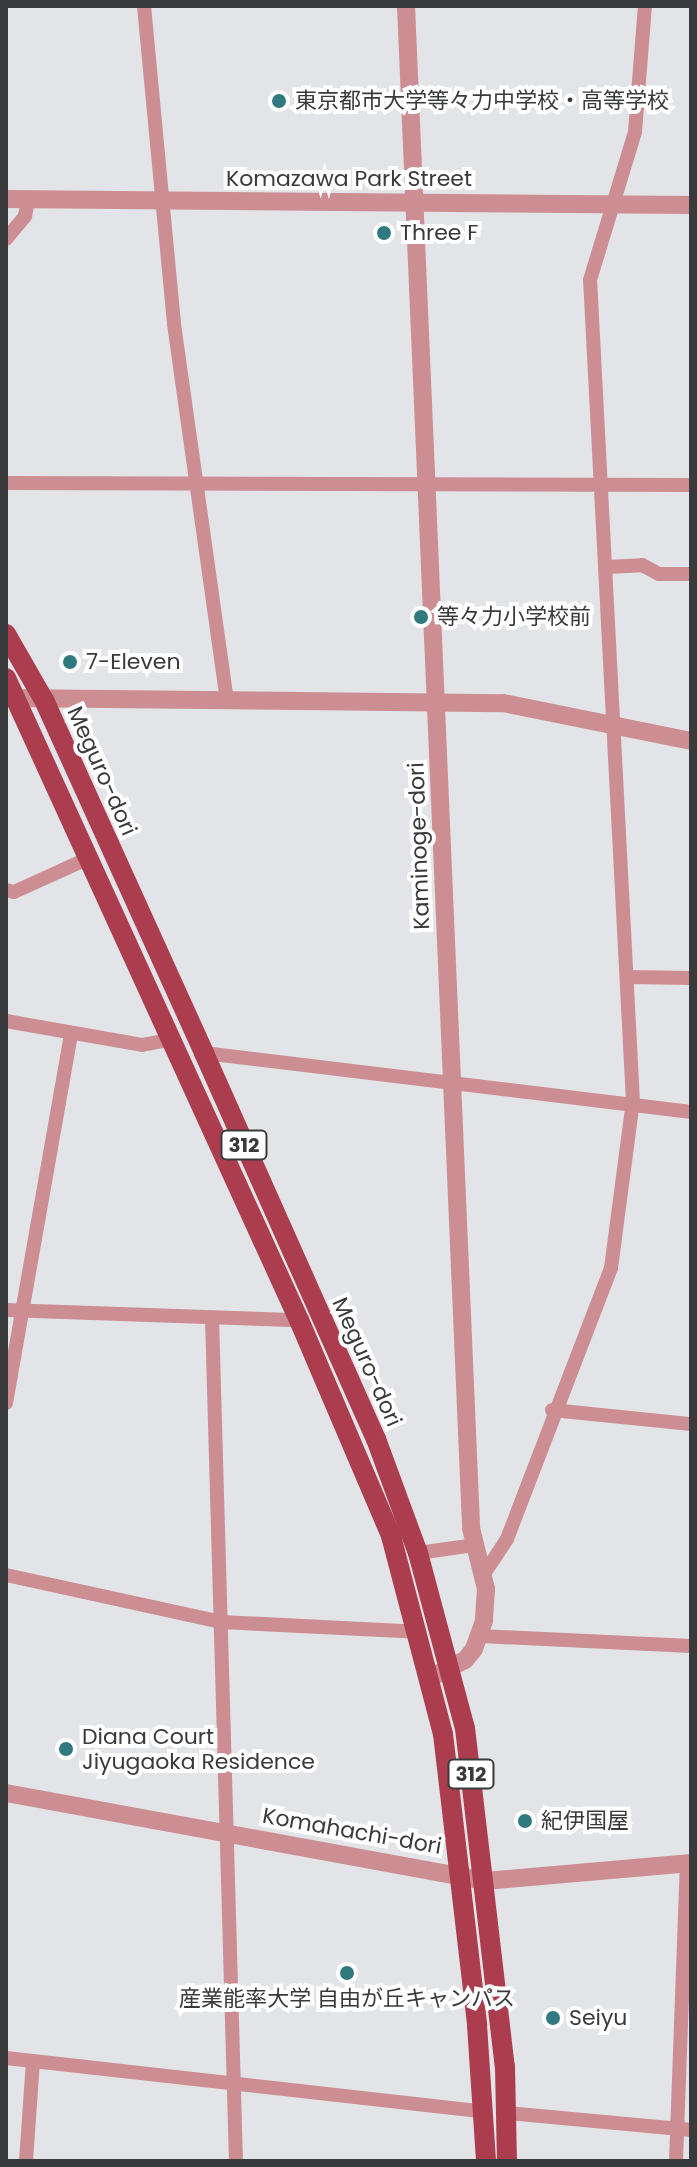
<!DOCTYPE html>
<meta charset="utf-8">
<style>
body{margin:0}
#map{position:relative;width:697px;height:2167px;overflow:hidden;background:#e3e4e8;font-family:Poppins,"Noto Sans JP",sans-serif}
div>[style]{position:absolute}
.minor>*{height:14px;margin:-7px;padding:0 7px;transform-origin:7px;border-radius:7px;background:#cc8d93}
.tertiary>*{height:18px;margin:-9px;padding:0 9px;transform-origin:9px;border-radius:9px;background:#cc8d93}
.primary>*{height:20px;margin:-10px;padding:0 10px;transform-origin:10px;border-radius:10px;background:#ab3d4f}
.dots>*{width:22px;height:22px;translate:-50% -50%;box-sizing:border-box;border:4px solid #fff;border-radius:50%}
span{translate:-50% -50%;white-space:nowrap;text-align:center;line-height:1.15;-webkit-text-stroke:8px #fff;paint-order:stroke}
.shield-label span{padding:2px 6px;background:#fff;border:2px solid;border-radius:6px;-webkit-text-stroke-width:0}
.shield-label{font-size:20px;color:#393a3b;font-weight:700}
.poi-label{font-size:22px;color:#393a3b}
.left{translate:0 -50%;text-align:left}
.street-label{font-size:22px;color:#393a3b}
.frame{position:absolute;inset:0;border:8px solid #393a3b;pointer-events:none}
</style>
<div id="map">
<div class="minor">
<div style="left:144px;top:6px;width:319px;rotate:84.6deg"></div>
<div style="left:174px;top:324px;width:381px;rotate:82deg"></div>
<div style="left:6px;top:239px;width:30px;rotate:-50deg"></div>
<div style="left:25px;top:216px;width:16px;rotate:-79deg"></div>
<div style="left:6px;top:483px;width:685px;rotate:0.17deg"></div>
<div style="left:607px;top:567px;width:35px;rotate:-3deg"></div>
<div style="left:642px;top:565px;width:19px;rotate:28deg"></div>
<div style="left:659px;top:574px;width:32px"></div>
<div style="left:6px;top:890px;width:8px;rotate:14deg"></div>
<div style="left:14px;top:892px;width:82px;rotate:-24.4deg"></div>
<div style="left:628px;top:977px;width:63px;rotate:0.9deg"></div>
<div style="left:6px;top:1021px;width:138px;rotate:10deg"></div>
<div style="left:142px;top:1045px;width:31px;rotate:-11deg"></div>
<div style="left:204px;top:1053px;width:491px;rotate:6.9deg"></div>
<div style="left:6px;top:1310px;width:293px;rotate:2deg"></div>
<div style="left:212px;top:1318px;width:843px;rotate:88.37deg"></div>
<div style="left:6px;top:1403px;width:374px;rotate:-80deg"></div>
<div style="left:552px;top:1410px;width:140px;rotate:5.8deg"></div>
<div style="left:418px;top:1553px;width:58px;rotate:-8deg"></div>
<div style="left:484px;top:1574px;width:42px;rotate:-56.7deg"></div>
<div style="left:507px;top:1539px;width:290px;rotate:-69deg"></div>
<div style="left:611px;top:1268px;width:167px;rotate:-82.5deg"></div>
<div style="left:633px;top:1102px;width:823px;rotate:-92.99deg"></div>
<div style="left:590px;top:280px;width:155px;rotate:-73.1deg"></div>
<div style="left:635px;top:132px;width:126px;rotate:-85.5deg"></div>
<div style="left:6px;top:1575px;width:221px;rotate:12.3deg"></div>
<div style="left:222px;top:1622px;width:195px;rotate:2.9deg"></div>
<div style="left:480px;top:1636px;width:211px;rotate:2.7deg"></div>
<div style="left:6px;top:2058px;width:481px;rotate:6.4deg"></div>
<div style="left:507px;top:2113px;width:185px;rotate:5.3deg"></div>
<div style="left:26px;top:2161px;width:100px;rotate:-86deg"></div>
<div style="left:676px;top:2161px;width:297px;rotate:-87.9deg"></div>
</div>
<div class="tertiary">
<div style="left:406px;top:6px;width:1523px;rotate:87.55deg"></div>
<div style="left:471px;top:1528px;width:63px;rotate:76.2deg"></div>
<div style="left:486px;top:1589px;width:32px;rotate:94deg"></div>
<div style="left:484px;top:1621px;width:30px;rotate:110deg"></div>
<div style="left:474px;top:1649px;width:14px;rotate:129deg"></div>
<div style="left:465px;top:1660px;width:33px;rotate:153deg"></div>
<div style="left:6px;top:199px;width:685px;rotate:0.5deg"></div>
<div style="left:6px;top:698px;width:497px;rotate:0.6deg"></div>
<div style="left:503px;top:703px;width:192px;rotate:11.4deg"></div>
<div style="left:6px;top:1793px;width:487px;rotate:10.4deg"></div>
<div style="left:485px;top:1881px;width:207px;rotate:-5deg"></div>
</div>
<div class="primary">
<div style="left:6px;top:634px;width:76px;rotate:60.1deg"></div>
<div style="left:44px;top:700px;width:388px;rotate:65.6deg"></div>
<div style="left:204px;top:1053px;width:423px;rotate:66deg"></div>
<div style="left:376px;top:1439px;width:121px;rotate:69.8deg"></div>
<div style="left:418px;top:1553px;width:181px;rotate:75deg"></div>
<div style="left:465px;top:1728px;width:341px;rotate:83.3deg"></div>
<div style="left:505px;top:2067px;width:94px;rotate:88.8deg"></div>
<div style="left:6px;top:678px;width:706px;rotate:65.47deg"></div>
<div style="left:299px;top:1320px;width:235px;rotate:66.9deg"></div>
<div style="left:391px;top:1536px;width:205px;rotate:75.3deg"></div>
<div style="left:443px;top:1734px;width:293px;rotate:83.3deg"></div>
<div style="left:477px;top:2025px;width:136px;rotate:86.2deg"></div>
</div>
<div class="dots">
<div style="left:279px;top:101px;background:#30797f"></div>
<div style="left:384px;top:233px;background:#30797f"></div>
<div style="left:421px;top:617px;background:#30797f"></div>
<div style="left:70px;top:662px;background:#30797f"></div>
<div style="left:66px;top:1749px;background:#30797f"></div>
<div style="left:525px;top:1821px;background:#30797f"></div>
<div style="left:347px;top:1973px;background:#30797f"></div>
<div style="left:553px;top:2018px;background:#30797f"></div>
</div>
<div class="shield-label">
<span style="left:244px;top:1145px">312</span>
<span style="left:471px;top:1774px">312</span>
</div>
<div class="poi-label">
<span class="left" style="left:295px;top:101px">東京都市大学等々力中学校・高等学校</span>
<span class="left" style="left:400px;top:233px">Three F</span>
<span class="left" style="left:437px;top:617px">等々力小学校前</span>
<span class="left" style="left:86px;top:662px">7-Eleven</span>
<span class="left" style="left:82px;top:1749px">Diana Court<br>Jiyugaoka Residence</span>
<span class="left" style="left:541px;top:1821px">紀伊国屋</span>
<span style="left:347px;top:1999px">産業能率大学 自由が丘キャンパス</span>
<span class="left" style="left:569px;top:2018px">Seiyu</span>
</div>
<div class="street-label">
<span style="left:349px;top:179px">Komazawa Park Street</span>
<span style="left:102px;top:771px;rotate:66deg">Meguro-dori</span>
<span style="left:419px;top:846px;rotate:-92deg">Kaminoge-dori</span>
<span style="left:367px;top:1362px;rotate:66deg">Meguro-dori</span>
<span style="left:352px;top:1831px;rotate:10deg">Komahachi-dori</span>
</div>
<div class="frame"></div>
</div>
